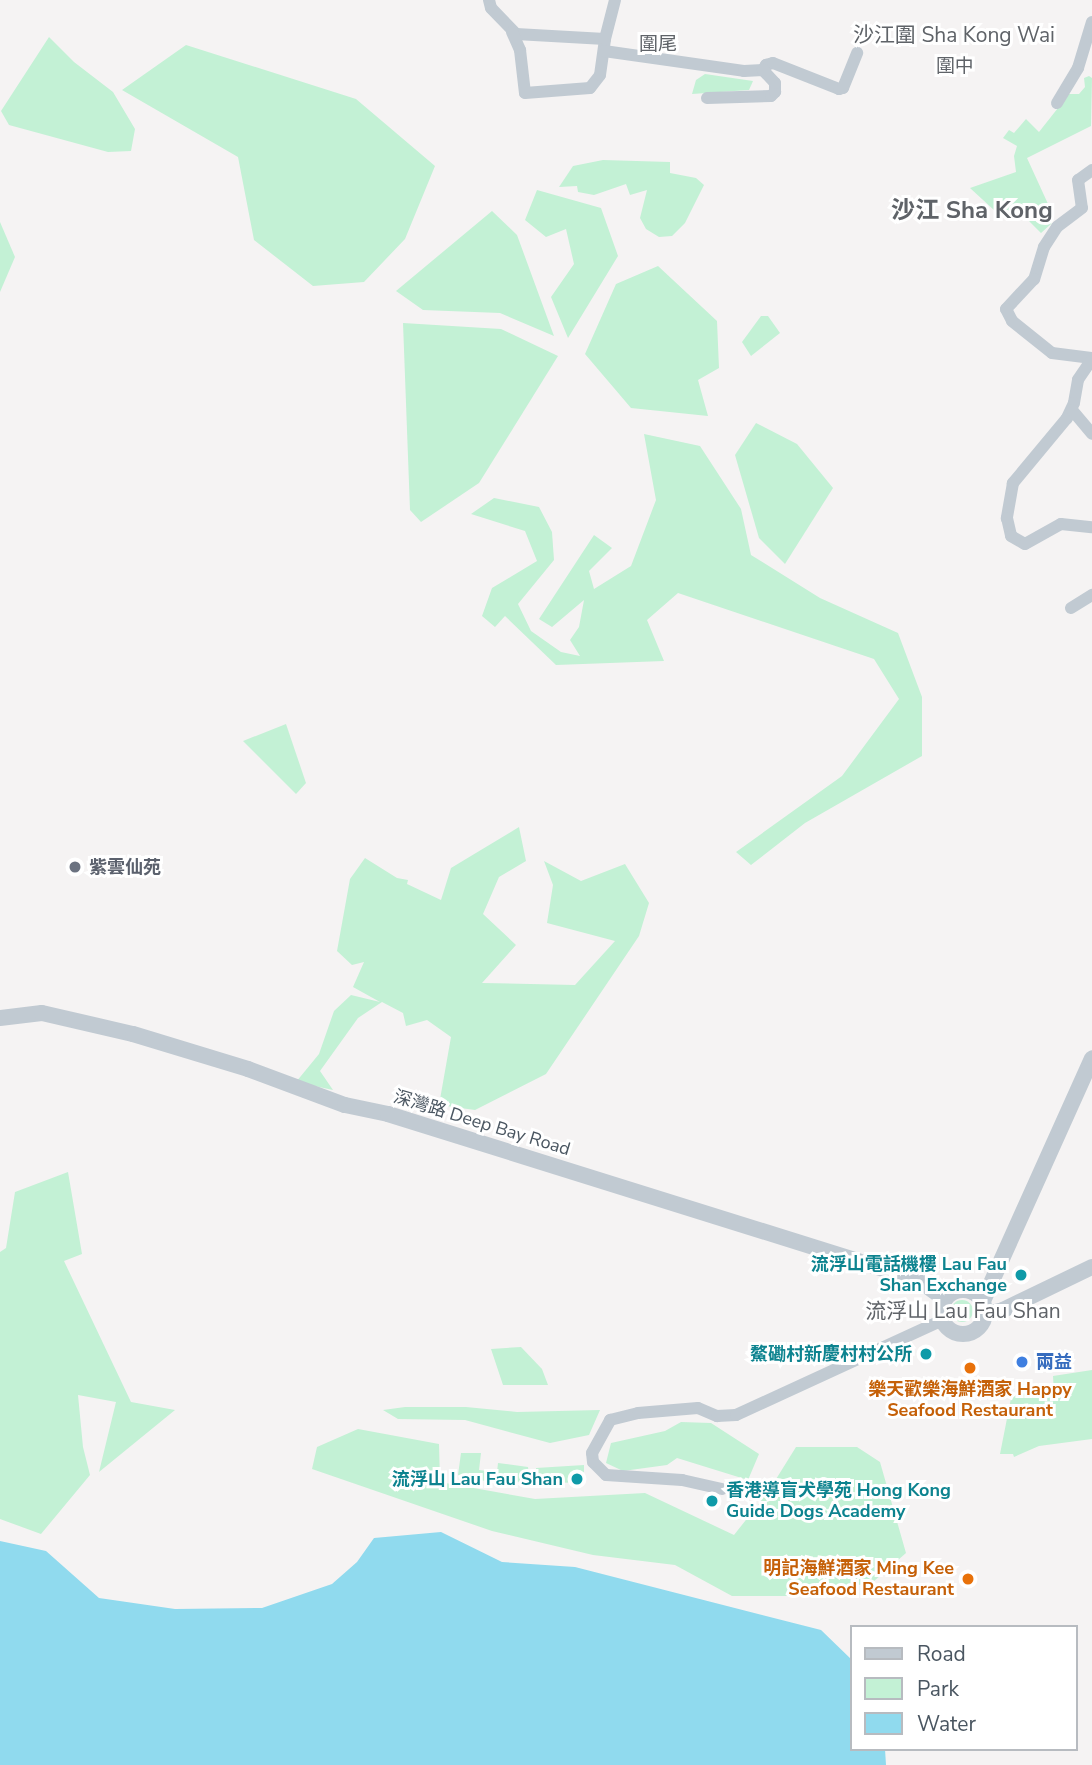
<!DOCTYPE html>
<meta charset="utf-8">
<style>
body{margin:0}
#map{position:relative;width:1092px;height:1765px;overflow:hidden;background:#f5f3f3;font-family:"Nunito Sans","Noto Sans SC",sans-serif}
div>[style]{position:absolute}
.green>*{inset:0;background:#c3f1d5}
.round{border-radius:50%}
.water>*{inset:0;background:#90daee}
.minor>*{height:12px;margin:-6px;padding:0 6px;transform-origin:6px;border-radius:6px;background:#c1cad2}
.tertiary>*{height:16px;margin:-8px;padding:0 8px;transform-origin:8px;border-radius:8px;background:#c1cad2}
.tertiary>.ring{margin:-8px;padding:0;box-sizing:content-box;background:none;border:16px solid #c1cad2;border-radius:50%}
.dots>*{width:19px;height:19px;translate:-50% -50%;box-sizing:border-box;border:4px solid #fff;border-radius:50%}
span{translate:-50% -50%;white-space:nowrap;text-align:center;line-height:1.15;-webkit-text-stroke:6px #fff;paint-order:stroke}
.worship-label{font-size:18px;color:#5b616d;font-weight:700}
.left{translate:0 -50%;text-align:left}
.street-label{font-size:18px;color:#4a5661}
.culture-label{font-size:18px;color:#0d838f;font-weight:700}
.right{translate:-100% -50%;text-align:right}
.shop-label{font-size:18px;color:#366cbe;font-weight:700}
.food-label{font-size:18px;color:#c56008;font-weight:700}
.neighbourhood-label{font-size:19px;color:#5f6368}
.quarter-label{font-size:21px;color:#5f6368}
.district-label{font-size:24px;color:#5f6368;font-weight:700}
.legend{position:absolute;left:850px;top:1625px;width:228px;height:126px;box-sizing:border-box;background:#fff;border:2px solid #b7bbc0;margin:0;padding:9px 12px;list-style:none;font-size:21px;color:#4a5661}
.legend li{display:flex;align-items:center;gap:14px;height:35px}
.legend b{width:35px;border:2px solid #b7bbc0}
</style>
<div id="map">
<div class="green">
<div style="clip-path:polygon(49px 37px,74px 62px,113px 92px,135px 129px,131px 151px,108px 152px,9px 125px,1px 111px)"></div>
<div style="clip-path:polygon(186px 45px,356px 99px,435px 166px,405px 239px,364px 282px,313px 286px,254px 240px,238px 157px,122px 90px)"></div>
<div style="clip-path:polygon(705px 74px,753px 81px,749px 90px,692px 94px,696px 80px)"></div>
<div style="clip-path:polygon(1089px 76px,1092px 78px,1091px 126px,1027px 158px,1054px 217px,1051px 224px,1041px 233px,1029px 221px,995px 211px,970px 188px,1016px 172px,1014px 156px,1017px 146px,1003px 138px,1009px 130px,1014px 133px,1026px 119px,1039px 132px,1069px 94px,1079px 94px,1085px 87px,1084px 78px)"></div>
<div style="clip-path:polygon(603px 160px,670px 162px,670px 173px,696px 178px,704px 185px,685px 223px,672px 236px,659px 237px,646px 229px,640px 218px,647px 190px,630px 195px,626px 184px,594px 195px,578px 192px,577px 186px,559px 187px,573px 166px)"></div>
<div style="clip-path:polygon(537px 190px,601px 208px,618px 256px,568px 338px,551px 297px,574px 264px,566px 229px,546px 237px,525px 220px)"></div>
<div style="clip-path:polygon(492px 211px,517px 235px,554px 336px,500px 313px,423px 310px,396px 291px)"></div>
<div style="clip-path:polygon(0 222px,15px 257px,0 292px)"></div>
<div style="clip-path:polygon(658px 266px,717px 321px,719px 368px,698px 380px,708px 416px,631px 408px,585px 354px,616px 284px)"></div>
<div style="clip-path:polygon(761px 316px,768px 316px,780px 333px,751px 356px,742px 342px)"></div>
<div style="clip-path:polygon(403px 323px,501px 329px,558px 356px,479px 483px,421px 522px,410px 510px)"></div>
<div style="clip-path:polygon(756px 423px,797px 444px,833px 488px,785px 564px,759px 538px,735px 455px)"></div>
<div style="clip-path:polygon(644px 434px,700px 446px,741px 509px,751px 555px,820px 598px,898px 633px,922px 697px,922px 756px,805px 823px,751px 865px,736px 852px,842px 776px,899px 699px,874px 659px,678px 593px,647px 620px,664px 661px,556px 665px,505px 616px,495px 627px,482px 616px,492px 588px,537px 561px,525px 531px,471px 514px,494px 498px,539px 507px,552px 532px,554px 560px,518px 604px,531px 631px,561px 652px,580px 656px,570px 640px,579px 627px,584px 600px,552px 627px,539px 619px,594px 535px,612px 548px,589px 571px,594px 589px,631px 566px,656px 500px)"></div>
<div style="clip-path:polygon(286px 724px,306px 783px,296px 794px,243px 741px)"></div>
<div style="clip-path:polygon(519px 827px,526px 861px,499px 877px,483px 914px,516px 945px,482px 983px,575px 985px,615px 941px,547px 923px,553px 885px,544px 861px,581px 881px,625px 864px,649px 903px,639px 936px,546px 1074px,475px 1110px,439px 1105px,451px 1037px,427px 1020px,406px 1026px,403px 1013px,382px 1002px,358px 1018px,320px 1071px,333px 1090px,296px 1082px,319px 1054px,334px 1011px,351px 995px,380px 1002px,353px 987px,364px 962px,352px 965px,337px 951px,350px 879px,365px 858px,397px 878px,408px 880px,407px 884px,441px 900px,451px 868px)"></div>
<div style="clip-path:polygon(68px 1172px,82px 1254px,64px 1261px,131px 1402px,175px 1410px,99px 1472px,116px 1402px,78px 1395px,83px 1447px,90px 1475px,41px 1534px,0 1519px,0 1252px,6px 1248px,15px 1192px)"></div>
<div class="round" style="left:951px;top:1300px;width:22px;height:22px"></div>
<div style="clip-path:polygon(521px 1347px,542px 1369px,548px 1385px,503px 1385px,491px 1349px)"></div>
<div style="clip-path:polygon(1092px 1370px,1092px 1439px,1039px 1446px,1014px 1457px,1013px 1454px,1000px 1454px,1012px 1393px,1054px 1395px,1053px 1376px)"></div>
<div style="clip-path:polygon(405px 1407px,466px 1407px,517px 1412px,600px 1410px,589px 1435px,550px 1443px,465px 1420px,398px 1419px,383px 1410px)"></div>
<div style="clip-path:polygon(681px 1422px,711px 1423px,759px 1454px,748px 1480px,677px 1458px,667px 1465px,623px 1471px,606px 1463px,611px 1443px,665px 1431px)"></div>
<div style="clip-path:polygon(358px 1429px,439px 1444px,440px 1482px,535px 1499px,645px 1493px,734px 1535px,768px 1492px,796px 1447px,857px 1447px,880px 1462px,906px 1553px,873px 1582px,805px 1596px,732px 1596px,675px 1565px,593px 1555px,492px 1531px,312px 1469px,317px 1447px)"></div>
<div style="clip-path:polygon(461px 1453px,481px 1453px,479px 1470px,497px 1472px,498px 1463px,528px 1467px,529px 1475px,536px 1475px,536px 1468px,584px 1465px,584px 1483px,485px 1481px,458px 1475px)"></div>
</div>
<div class="water">
<div style="clip-path:polygon(441px 1532px,502px 1562px,575px 1567px,821px 1630px,852px 1660px,852px 1749px,885px 1749px,886px 1765px,0 1765px,0 1541px,46px 1551px,99px 1598px,175px 1609px,262px 1608px,332px 1584px,357px 1562px,374px 1538px)"></div>
</div>
<div class="minor">
<div style="left:489px;top:0;width:8px;rotate:76deg"></div>
<div style="left:491px;top:8px;width:36px;rotate:46deg"></div>
<div style="left:516px;top:34px;width:89px;rotate:3.2deg"></div>
<div style="left:512px;top:32px;width:20px;rotate:66deg"></div>
<div style="left:520px;top:50px;width:43px;rotate:83.4deg"></div>
<div style="left:525px;top:93px;width:65px;rotate:-4.4deg"></div>
<div style="left:590px;top:88px;width:16px;rotate:-52deg"></div>
<div style="left:600px;top:75px;width:36px;rotate:-82deg"></div>
<div style="left:605px;top:39px;width:40px;rotate:-75.6deg"></div>
<div style="left:604px;top:51px;width:141px;rotate:8.1deg"></div>
<div style="left:744px;top:71px;width:19px;rotate:-3deg"></div>
<div style="left:763px;top:70px;width:6px;rotate:-59deg"></div>
<div style="left:766px;top:65px;width:7px;rotate:-16deg"></div>
<div style="left:773px;top:63px;width:71px;rotate:21.5deg"></div>
<div style="left:839px;top:89px;width:4px;rotate:-14deg"></div>
<div style="left:843px;top:88px;width:38px;rotate:-68deg"></div>
<div style="left:707px;top:98px;width:64px;rotate:-1.8deg"></div>
<div style="left:771px;top:96px;width:6px;rotate:-45deg"></div>
<div style="left:775px;top:92px;width:9px;rotate:-90deg"></div>
<div style="left:775px;top:83px;width:18px;rotate:-133deg"></div>
<div style="left:1057px;top:103px;width:41px;rotate:-59deg"></div>
<div style="left:1078px;top:68px;width:48px;rotate:-73.1deg"></div>
<div style="left:1092px;top:170px;width:17px;rotate:144deg"></div>
<div style="left:1078px;top:180px;width:28px;rotate:82deg"></div>
<div style="left:1082px;top:208px;width:31px;rotate:143deg"></div>
<div style="left:1057px;top:227px;width:24px;rotate:123deg"></div>
<div style="left:1044px;top:247px;width:34px;rotate:107deg"></div>
<div style="left:1034px;top:279px;width:41px;rotate:133deg"></div>
<div style="left:1006px;top:309px;width:13px;rotate:63deg"></div>
<div style="left:1012px;top:321px;width:51px;rotate:38.7deg"></div>
<div style="left:1052px;top:353px;width:40px;rotate:7.1deg"></div>
<div style="left:1092px;top:359px;width:25px;rotate:124deg"></div>
<div style="left:1078px;top:380px;width:23px;rotate:100deg"></div>
<div style="left:1074px;top:403px;width:17px;rotate:115deg"></div>
<div style="left:1067px;top:418px;width:85px;rotate:129.7deg"></div>
<div style="left:1013px;top:483px;width:36px;rotate:100deg"></div>
<div style="left:1007px;top:518px;width:18px;rotate:77deg"></div>
<div style="left:1011px;top:536px;width:16px;rotate:30deg"></div>
<div style="left:1025px;top:544px;width:41px;rotate:-29.1deg"></div>
<div style="left:1061px;top:524px;width:31px;rotate:6deg"></div>
<div style="left:1072px;top:410px;width:31px;rotate:50deg"></div>
<div style="left:1071px;top:608px;width:25px;rotate:-32deg"></div>
<div style="left:722px;top:1489px;width:41px;rotate:-167.3deg"></div>
<div style="left:682px;top:1480px;width:76px;rotate:-176.2deg"></div>
<div style="left:606px;top:1475px;width:18px;rotate:-135deg"></div>
<div style="left:593px;top:1462px;width:9px;rotate:-96deg"></div>
<div style="left:592px;top:1453px;width:38px;rotate:-61deg"></div>
<div style="left:610px;top:1420px;width:29px;rotate:-14deg"></div>
<div style="left:638px;top:1413px;width:60px;rotate:-4.8deg"></div>
<div style="left:698px;top:1408px;width:21px;rotate:23deg"></div>
<div style="left:717px;top:1416px;width:19px;rotate:-3deg"></div>
<div style="left:736px;top:1415px;width:228px;rotate:-24.7deg"></div>
</div>
<div class="tertiary">
<div style="left:0;top:1018px;width:42px;rotate:-6.8deg"></div>
<div style="left:42px;top:1013px;width:93px;rotate:13deg"></div>
<div style="left:133px;top:1034px;width:120px;rotate:16.9deg"></div>
<div style="left:248px;top:1069px;width:103px;rotate:20.4deg"></div>
<div style="left:345px;top:1105px;width:44px;rotate:11.8deg"></div>
<div style="left:388px;top:1114px;width:543px;rotate:17.37deg"></div>
<div style="left:906px;top:1276px;width:15px;rotate:20deg"></div>
<div style="left:920px;top:1281px;width:31px;rotate:36deg"></div>
<div class="ring" style="left:941px;top:1290px;width:28px;height:28px"></div>
<div style="left:983px;top:1301px;width:266px;rotate:-65.8deg"></div>
<div style="left:986px;top:1314px;width:17px;rotate:-13deg"></div>
<div style="left:1003px;top:1310px;width:99px;rotate:-25.8deg"></div>
</div>
<div class="dots">
<div style="left:75px;top:867px;background:#6b7280"></div>
<div style="left:1021px;top:1275px;background:#0f9aa8"></div>
<div style="left:926px;top:1354px;background:#0f9aa8"></div>
<div style="left:1022px;top:1362px;background:#3f7fe0"></div>
<div style="left:970px;top:1368px;background:#e8710a"></div>
<div style="left:577px;top:1479px;background:#0f9aa8"></div>
<div style="left:712px;top:1501px;background:#0f9aa8"></div>
<div style="left:968px;top:1579px;background:#e8710a"></div>
</div>
<div class="worship-label">
<span class="left" style="left:89px;top:867px">紫雲仙苑</span>
</div>
<div class="street-label">
<span style="left:482px;top:1123px;rotate:17deg">深灣路 Deep Bay Road</span>
</div>
<div class="culture-label">
<span class="right" style="left:1007px;top:1275px">流浮山電話機樓 Lau Fau<br>Shan Exchange</span>
<span class="right" style="left:912px;top:1354px">鰲磡村新慶村村公所</span>
<span class="right" style="left:563px;top:1479px">流浮山 Lau Fau Shan</span>
<span class="left" style="left:726px;top:1501px">香港導盲犬學苑 Hong Kong<br>Guide Dogs Academy</span>
</div>
<div class="shop-label">
<span class="left" style="left:1036px;top:1362px">兩益</span>
</div>
<div class="food-label">
<span style="left:970px;top:1400px">樂天歡樂海鮮酒家 Happy<br>Seafood Restaurant</span>
<span class="right" style="left:954px;top:1579px">明記海鮮酒家 Ming Kee<br>Seafood Restaurant</span>
</div>
<div class="neighbourhood-label">
<span style="left:658px;top:45px">圍尾</span>
<span style="left:955px;top:67px">圍中</span>
</div>
<div class="quarter-label">
<span style="left:954px;top:35px">沙江圍 Sha Kong Wai</span>
<span style="left:963px;top:1311px">流浮山 Lau Fau Shan</span>
</div>
<div class="district-label">
<span style="left:972px;top:211px">沙江 Sha Kong</span>
</div>
<ul class="legend">
<li><b style="height:9px;background:#c1cad2"></b>Road</li>
<li><b style="height:19px;background:#c3f1d5"></b>Park</li>
<li><b style="height:19px;background:#90daee"></b>Water</li>
</ul>
</div>
